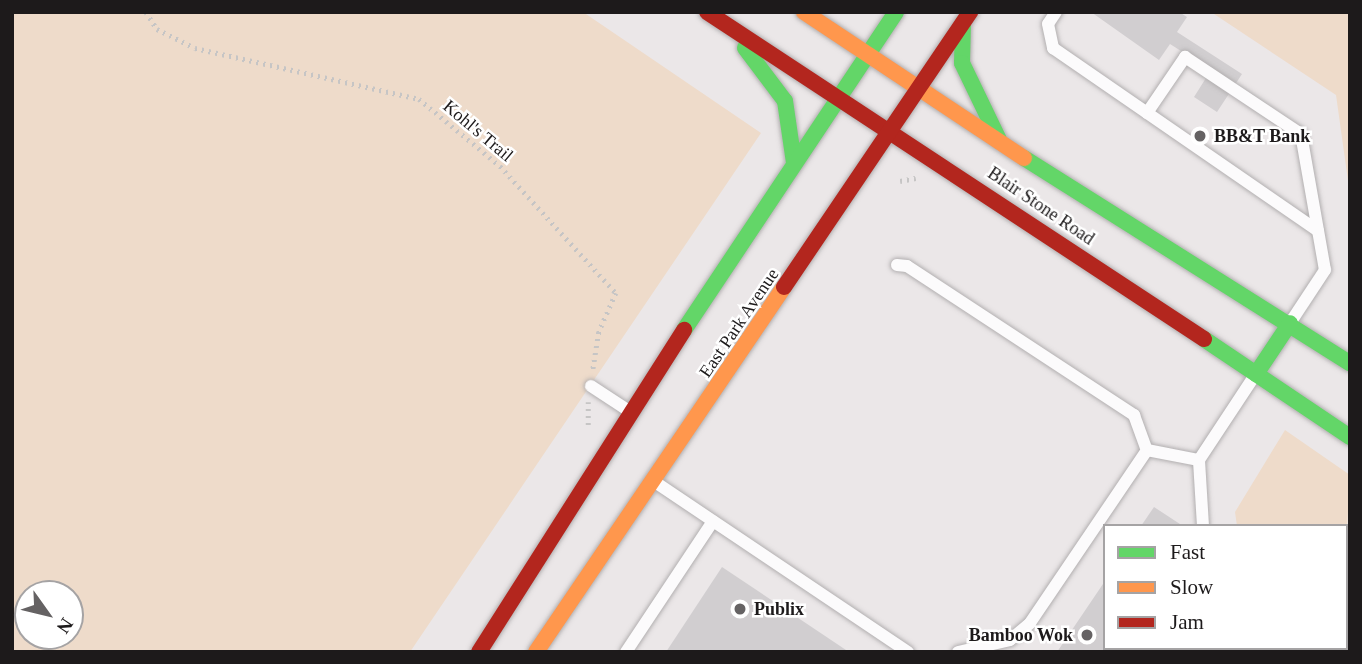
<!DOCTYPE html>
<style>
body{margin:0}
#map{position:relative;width:1362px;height:664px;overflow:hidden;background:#ebe7e8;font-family:Georgia,serif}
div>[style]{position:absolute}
.green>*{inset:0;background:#eedbca}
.building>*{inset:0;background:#d1ced0}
.path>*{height:4.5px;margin-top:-2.25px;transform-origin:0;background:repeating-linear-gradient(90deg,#c6c5c5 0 2px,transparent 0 7px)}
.roads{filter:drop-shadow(0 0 2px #b2afb0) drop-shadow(0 0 2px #b2afb0)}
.lane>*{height:12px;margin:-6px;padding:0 6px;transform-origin:6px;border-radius:6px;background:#fcfbfc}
.fast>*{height:16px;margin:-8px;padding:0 8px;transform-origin:8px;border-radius:8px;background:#63d668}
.slow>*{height:16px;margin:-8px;padding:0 8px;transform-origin:8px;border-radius:8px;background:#ff974d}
.jam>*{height:16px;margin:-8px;padding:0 8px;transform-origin:8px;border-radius:8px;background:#b3261e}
.dots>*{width:19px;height:19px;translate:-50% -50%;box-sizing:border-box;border:4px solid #fff;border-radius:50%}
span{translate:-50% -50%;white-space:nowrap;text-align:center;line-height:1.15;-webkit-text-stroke:5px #fff;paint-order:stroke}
.street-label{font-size:18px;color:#1d1a1b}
.poi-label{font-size:18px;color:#1d1a1b;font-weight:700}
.left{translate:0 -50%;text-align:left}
.right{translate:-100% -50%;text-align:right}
.frame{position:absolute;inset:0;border:14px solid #1d1a1b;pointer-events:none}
.legend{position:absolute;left:1103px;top:524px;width:245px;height:126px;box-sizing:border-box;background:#fff;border:2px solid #a5a3a4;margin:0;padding:9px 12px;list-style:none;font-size:21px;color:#1d1a1b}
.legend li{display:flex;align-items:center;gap:14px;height:35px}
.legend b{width:35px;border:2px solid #a5a3a4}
.north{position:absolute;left:14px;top:580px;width:70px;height:70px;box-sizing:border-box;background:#fff;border:2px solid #a5a3a4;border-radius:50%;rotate:124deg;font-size:19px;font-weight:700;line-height:28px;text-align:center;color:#1d1a1b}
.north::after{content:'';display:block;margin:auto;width:24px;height:32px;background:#656263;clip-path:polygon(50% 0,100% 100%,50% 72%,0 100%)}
</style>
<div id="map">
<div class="green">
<div style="clip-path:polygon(evenodd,12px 12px,583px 12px,761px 133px,410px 652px,12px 652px,12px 12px,28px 594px,70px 594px,70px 636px,28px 636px,28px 594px)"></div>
<div style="clip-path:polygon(1211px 12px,1350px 12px,1350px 195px,1336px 95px)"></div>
<div style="clip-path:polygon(1285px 430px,1350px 475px,1346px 549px,1346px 526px,1237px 526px,1235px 512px)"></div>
</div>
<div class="building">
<div style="clip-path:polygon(1091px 12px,1179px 12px,1187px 17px,1177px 32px,1242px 74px,1217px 112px,1194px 97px,1211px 70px,1170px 44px,1159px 60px)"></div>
<div style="clip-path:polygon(1154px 507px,1183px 526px,1141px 526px)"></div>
<div style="clip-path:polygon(722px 567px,849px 652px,666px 652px)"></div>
<div style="clip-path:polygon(1105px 581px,1105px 648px,1125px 648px,1123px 652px,1057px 652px)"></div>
</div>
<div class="path">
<div style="left:146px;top:12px;width:20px;rotate:57deg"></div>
<div style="left:157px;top:29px;width:42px;rotate:26.6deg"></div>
<div style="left:195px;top:48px;width:230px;rotate:12.8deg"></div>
<div style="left:419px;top:99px;width:105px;rotate:39.6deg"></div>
<div style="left:500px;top:166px;width:172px;rotate:47.6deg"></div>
<div style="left:616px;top:293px;width:43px;rotate:113.6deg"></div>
<div style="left:599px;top:332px;width:38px;rotate:99deg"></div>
<div style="left:900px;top:181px;width:16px;rotate:-11deg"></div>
<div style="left:588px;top:425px;width:23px;rotate:-90deg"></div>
<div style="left:1346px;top:610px;width:7px;rotate:-56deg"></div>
<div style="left:1337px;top:652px;width:4px;rotate:-90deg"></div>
</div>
<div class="roads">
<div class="lane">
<div style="left:1056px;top:12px;width:14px;rotate:124deg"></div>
<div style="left:1048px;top:24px;width:25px;rotate:78deg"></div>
<div style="left:1053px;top:48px;width:322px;rotate:34.6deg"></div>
<div style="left:1147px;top:113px;width:68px;rotate:-55.8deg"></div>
<div style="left:1185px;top:57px;width:139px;rotate:33.6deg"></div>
<div style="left:1301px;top:134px;width:138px;rotate:80deg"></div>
<div style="left:1325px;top:270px;width:60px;rotate:123.4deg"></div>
<div style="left:897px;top:265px;width:10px;rotate:6deg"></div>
<div style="left:907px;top:266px;width:272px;rotate:33.3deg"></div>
<div style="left:1134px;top:415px;width:37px;rotate:70deg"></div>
<div style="left:591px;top:386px;width:45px;rotate:33.3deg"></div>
<div style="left:1147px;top:450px;width:53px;rotate:10.9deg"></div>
<div style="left:655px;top:482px;width:305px;rotate:33.9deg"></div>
<div style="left:1203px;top:526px;width:66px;rotate:-93.5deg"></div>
<div style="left:1199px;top:460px;width:102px;rotate:-56.6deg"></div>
<div style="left:626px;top:652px;width:157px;rotate:-56.4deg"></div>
<div style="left:958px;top:652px;width:53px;rotate:-13deg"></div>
<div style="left:1010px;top:640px;width:26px;rotate:-40deg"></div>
<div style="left:1030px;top:623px;width:209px;rotate:-55.9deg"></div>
<div style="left:1163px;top:652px;width:4px;rotate:-63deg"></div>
</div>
<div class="fast">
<div style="left:963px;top:23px;width:40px;rotate:91.4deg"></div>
<div style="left:962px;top:63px;width:85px;rotate:64.3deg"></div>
<div style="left:745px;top:48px;width:66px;rotate:53deg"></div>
<div style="left:785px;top:101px;width:63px;rotate:81.7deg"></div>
<div style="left:1024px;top:158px;width:385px;rotate:32.2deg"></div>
<div style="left:684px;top:330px;width:382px;rotate:-56.3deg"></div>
<div style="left:1204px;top:339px;width:176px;rotate:33.9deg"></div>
<div style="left:1256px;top:374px;width:61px;rotate:-56.3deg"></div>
</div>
<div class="slow">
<div style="left:804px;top:12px;width:264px;rotate:33.6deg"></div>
<div style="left:536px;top:652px;width:441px;rotate:-55.8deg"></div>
</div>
<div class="jam">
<div style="left:707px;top:12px;width:595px;rotate:33.34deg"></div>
<div style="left:784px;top:287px;width:332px;rotate:-55.9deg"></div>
<div style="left:479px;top:652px;width:382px;rotate:-57.5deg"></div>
</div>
</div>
<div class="dots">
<div style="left:1200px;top:136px;background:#656263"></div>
<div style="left:740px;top:609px;background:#656263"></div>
<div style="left:1087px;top:635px;background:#656263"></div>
</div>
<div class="street-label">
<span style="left:478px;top:131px;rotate:40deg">Kohl's Trail</span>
<span style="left:1041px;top:206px;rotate:34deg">Blair Stone Road</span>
<span style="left:739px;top:323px;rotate:-56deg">East Park Avenue</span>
</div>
<div class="poi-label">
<span class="left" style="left:1214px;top:136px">BB&amp;T Bank</span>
<span class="left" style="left:754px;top:609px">Publix</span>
<span class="right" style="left:1073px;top:635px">Bamboo Wok</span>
</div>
<div class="frame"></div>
<ul class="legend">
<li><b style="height:9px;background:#63d668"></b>Fast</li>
<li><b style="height:9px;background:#ff974d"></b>Slow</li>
<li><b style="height:9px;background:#b3261e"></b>Jam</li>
</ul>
<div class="north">N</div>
</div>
